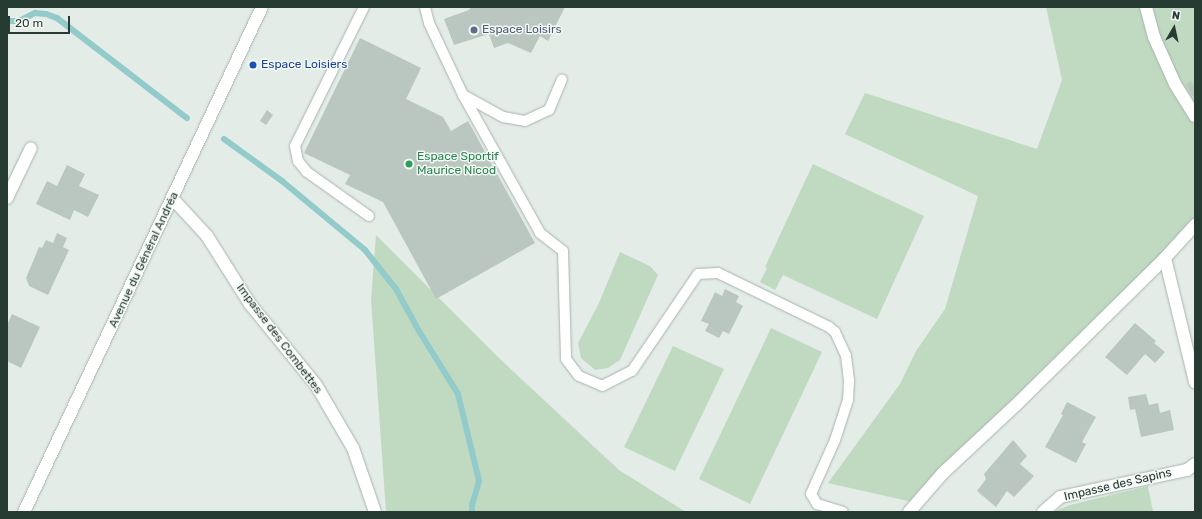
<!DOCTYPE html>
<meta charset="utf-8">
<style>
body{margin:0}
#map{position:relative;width:1202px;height:519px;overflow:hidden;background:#e4ece7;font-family:Rubik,sans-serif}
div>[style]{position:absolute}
.green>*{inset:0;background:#c0dac2}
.stream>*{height:6px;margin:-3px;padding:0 3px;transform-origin:3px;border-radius:3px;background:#93caca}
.building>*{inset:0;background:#bac6c0}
.roads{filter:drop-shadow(0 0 1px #a7b4ad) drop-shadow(0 0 1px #a7b4ad)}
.service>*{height:10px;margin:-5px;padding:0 5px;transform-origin:5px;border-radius:5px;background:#fff}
.minor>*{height:12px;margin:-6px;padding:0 6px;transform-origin:6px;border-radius:6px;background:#fff}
.secondary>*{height:12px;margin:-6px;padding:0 6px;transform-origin:6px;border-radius:6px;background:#fff}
.dots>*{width:11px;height:11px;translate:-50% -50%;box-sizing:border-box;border:2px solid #f4f9f6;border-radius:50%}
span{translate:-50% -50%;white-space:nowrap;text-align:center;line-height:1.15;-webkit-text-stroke:3px #f4f9f6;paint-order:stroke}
.service-label{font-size:12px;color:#4e5e75}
.left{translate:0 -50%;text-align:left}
.transit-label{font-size:12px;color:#164399}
.leisure-label{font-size:12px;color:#27864d}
.street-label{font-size:12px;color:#263c32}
.frame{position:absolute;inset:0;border:8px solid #263c32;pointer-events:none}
.north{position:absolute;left:1154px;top:8px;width:40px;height:40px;-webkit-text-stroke:3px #f4f9f6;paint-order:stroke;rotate:9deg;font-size:11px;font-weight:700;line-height:16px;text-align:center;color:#263c32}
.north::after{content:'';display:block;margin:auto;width:14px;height:18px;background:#263c32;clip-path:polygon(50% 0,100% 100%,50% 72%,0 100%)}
.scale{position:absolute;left:8px;top:16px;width:62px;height:18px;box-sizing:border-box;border:2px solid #263c32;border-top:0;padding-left:5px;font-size:12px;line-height:14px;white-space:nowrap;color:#263c32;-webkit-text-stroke:3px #f4f9f6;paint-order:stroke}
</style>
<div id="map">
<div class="green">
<div style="clip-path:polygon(1046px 7px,1195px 7px,1195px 223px,912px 502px,828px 483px,900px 384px,916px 351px,945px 309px,978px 196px,845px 134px,865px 93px,1037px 149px,1062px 80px)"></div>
<div style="clip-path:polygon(813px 164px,924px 216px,877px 319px,783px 275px,775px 290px,760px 282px,767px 268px,765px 267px)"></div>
<div style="clip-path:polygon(376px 235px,500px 359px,619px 470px,686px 512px,386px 512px,371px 300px)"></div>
<div style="clip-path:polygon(620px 252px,650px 266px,658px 275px,620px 360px,608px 368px,595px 370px,581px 358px,578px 343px,599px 303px)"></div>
<div style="clip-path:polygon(771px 328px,822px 352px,750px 504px,699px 479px)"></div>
<div style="clip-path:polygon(673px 346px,724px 369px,675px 471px,624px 447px)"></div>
<div style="clip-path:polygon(1148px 486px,1153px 512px,1053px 512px,1070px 505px)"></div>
</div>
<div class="stream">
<div style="left:7px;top:21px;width:12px"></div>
<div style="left:19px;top:21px;width:18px;rotate:-27deg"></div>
<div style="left:35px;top:13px;width:11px;rotate:5deg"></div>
<div style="left:46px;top:14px;width:12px;rotate:20deg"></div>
<div style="left:57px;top:18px;width:164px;rotate:37.6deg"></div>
<div style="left:224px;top:139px;width:72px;rotate:35.9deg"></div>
<div style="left:282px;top:181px;width:108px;rotate:39.7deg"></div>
<div style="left:365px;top:250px;width:50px;rotate:51.5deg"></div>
<div style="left:396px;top:289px;width:48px;rotate:61.3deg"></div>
<div style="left:419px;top:331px;width:74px;rotate:58.2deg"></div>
<div style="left:458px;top:394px;width:89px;rotate:76.4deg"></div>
<div style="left:479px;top:481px;width:25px;rotate:106deg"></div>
<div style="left:472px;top:505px;width:7px;rotate:90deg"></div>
</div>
<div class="building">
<div style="clip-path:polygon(471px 7px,565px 7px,548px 41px,540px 36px,531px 53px,508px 43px,494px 48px,489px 34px,454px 45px,444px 19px,469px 10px)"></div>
<div style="clip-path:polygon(360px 38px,421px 68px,406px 99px,443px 117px,451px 131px,468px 121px,535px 243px,436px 299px,383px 202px,345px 184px,350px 175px,304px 153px)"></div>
<div style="clip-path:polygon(1191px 81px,1195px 88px,1195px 95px,1192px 96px,1186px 84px)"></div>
<div style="clip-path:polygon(267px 110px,273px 115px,266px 125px,260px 121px)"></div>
<div style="clip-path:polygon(67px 165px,85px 174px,79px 186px,99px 195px,88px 217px,74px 210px,70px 220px,36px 204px,47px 181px,57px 186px)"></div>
<div style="clip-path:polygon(57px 233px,67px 238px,63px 247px,69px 250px,48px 295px,29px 286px,26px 278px,39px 247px,42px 248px,46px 240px,53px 243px)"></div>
<div style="clip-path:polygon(725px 289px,739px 296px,736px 302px,743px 306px,729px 334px,723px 331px,719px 338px,705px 331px,709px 324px,701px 321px,715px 292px,722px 296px)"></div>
<div style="clip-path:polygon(12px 314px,40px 327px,21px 368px,7px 361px,7px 325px)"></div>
<div style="clip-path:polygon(1135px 323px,1156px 341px,1154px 343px,1165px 352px,1155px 363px,1145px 354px,1127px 375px,1105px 357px)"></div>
<div style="clip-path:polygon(1146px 394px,1149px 405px,1158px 403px,1160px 413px,1170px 410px,1174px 430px,1141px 437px,1135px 409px,1130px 410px,1128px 397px)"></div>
<div style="clip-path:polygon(1067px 402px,1096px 417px,1082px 442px,1086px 444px,1076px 463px,1045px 447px,1063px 415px,1061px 414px)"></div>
<div style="clip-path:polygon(1013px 440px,1027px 456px,1020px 464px,1034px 476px,1014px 497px,1007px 491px,996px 507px,977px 491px,986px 479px,984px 474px)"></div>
</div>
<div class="roads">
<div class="service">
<div style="left:364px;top:7px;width:155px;rotate:116.4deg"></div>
<div style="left:295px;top:146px;width:15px;rotate:79deg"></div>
<div style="left:298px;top:161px;width:14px;rotate:51deg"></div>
<div style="left:307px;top:172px;width:76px;rotate:35.4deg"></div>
<div style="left:425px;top:7px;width:16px;rotate:76deg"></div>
<div style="left:429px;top:23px;width:80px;rotate:64.7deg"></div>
<div style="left:463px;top:95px;width:158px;rotate:60.8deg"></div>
<div style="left:540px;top:233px;width:29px;rotate:38deg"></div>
<div style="left:563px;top:251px;width:108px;rotate:88.4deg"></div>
<div style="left:566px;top:359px;width:21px;rotate:53deg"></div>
<div style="left:579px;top:376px;width:25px;rotate:23deg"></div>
<div style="left:602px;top:386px;width:34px;rotate:-27deg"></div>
<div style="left:632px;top:371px;width:117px;rotate:-55.8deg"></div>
<div style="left:698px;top:274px;width:20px;rotate:-3deg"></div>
<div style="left:718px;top:273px;width:123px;rotate:25.9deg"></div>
<div style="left:829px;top:327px;width:8px;rotate:40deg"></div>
<div style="left:835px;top:332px;width:26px;rotate:65deg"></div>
<div style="left:846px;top:356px;width:25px;rotate:83deg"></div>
<div style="left:849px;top:381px;width:19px;rotate:93deg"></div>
<div style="left:848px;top:400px;width:42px;rotate:108deg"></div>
<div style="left:835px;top:440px;width:59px;rotate:114deg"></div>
<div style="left:811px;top:494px;width:12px;rotate:59deg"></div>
<div style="left:817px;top:504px;width:27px;rotate:17deg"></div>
<div style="left:463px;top:95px;width:46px;rotate:28.8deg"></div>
<div style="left:503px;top:117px;width:22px;rotate:10deg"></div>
<div style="left:525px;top:121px;width:26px;rotate:-25deg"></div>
<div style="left:549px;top:110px;width:33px;rotate:-67deg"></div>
</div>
<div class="minor">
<div style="left:1146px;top:7px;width:31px;rotate:75deg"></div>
<div style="left:1154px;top:37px;width:51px;rotate:65.9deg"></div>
<div style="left:1175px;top:84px;width:38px;rotate:58deg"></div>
<div style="left:7px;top:198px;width:55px;rotate:-64.4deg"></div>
<div style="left:173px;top:199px;width:50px;rotate:47.4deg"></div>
<div style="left:207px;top:236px;width:80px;rotate:57.7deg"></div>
<div style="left:250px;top:304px;width:104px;rotate:50.8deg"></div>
<div style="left:316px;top:385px;width:73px;rotate:59.6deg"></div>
<div style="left:353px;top:448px;width:68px;rotate:71deg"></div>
<div style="left:1165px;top:258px;width:128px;rotate:76.4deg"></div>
<div style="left:909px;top:512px;width:52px;rotate:-48.9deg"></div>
<div style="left:943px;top:473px;width:101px;rotate:-43deg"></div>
<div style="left:1017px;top:404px;width:208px;rotate:-44.6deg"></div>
<div style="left:1165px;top:258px;width:45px;rotate:-47.7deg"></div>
<div style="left:1043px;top:512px;width:23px;rotate:-41deg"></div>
<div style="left:1060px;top:497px;width:130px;rotate:-12deg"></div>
<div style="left:1187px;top:470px;width:10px;rotate:-37deg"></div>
</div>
<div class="secondary">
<div style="left:24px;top:512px;width:558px;rotate:-64.77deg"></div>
</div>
</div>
<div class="dots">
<div style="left:474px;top:30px;background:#5c6f8a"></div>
<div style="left:253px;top:65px;background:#1a4fb4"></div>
<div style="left:409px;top:164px;background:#2e9e5b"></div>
</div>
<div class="service-label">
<span class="left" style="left:482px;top:30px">Espace Loisirs</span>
</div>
<div class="transit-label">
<span class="left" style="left:261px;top:65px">Espace Loisiers</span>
</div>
<div class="leisure-label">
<span class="left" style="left:417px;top:164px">Espace Sportif<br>Maurice Nicod</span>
</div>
<div class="street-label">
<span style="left:144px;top:260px;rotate:-65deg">Avenue du Général Andréa</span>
<span style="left:279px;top:339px;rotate:53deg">Impasse des Combettes</span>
<span style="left:1118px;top:485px;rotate:-13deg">Impasse des Sapins</span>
</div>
<div class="frame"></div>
<div class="north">N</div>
<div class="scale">20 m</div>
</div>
